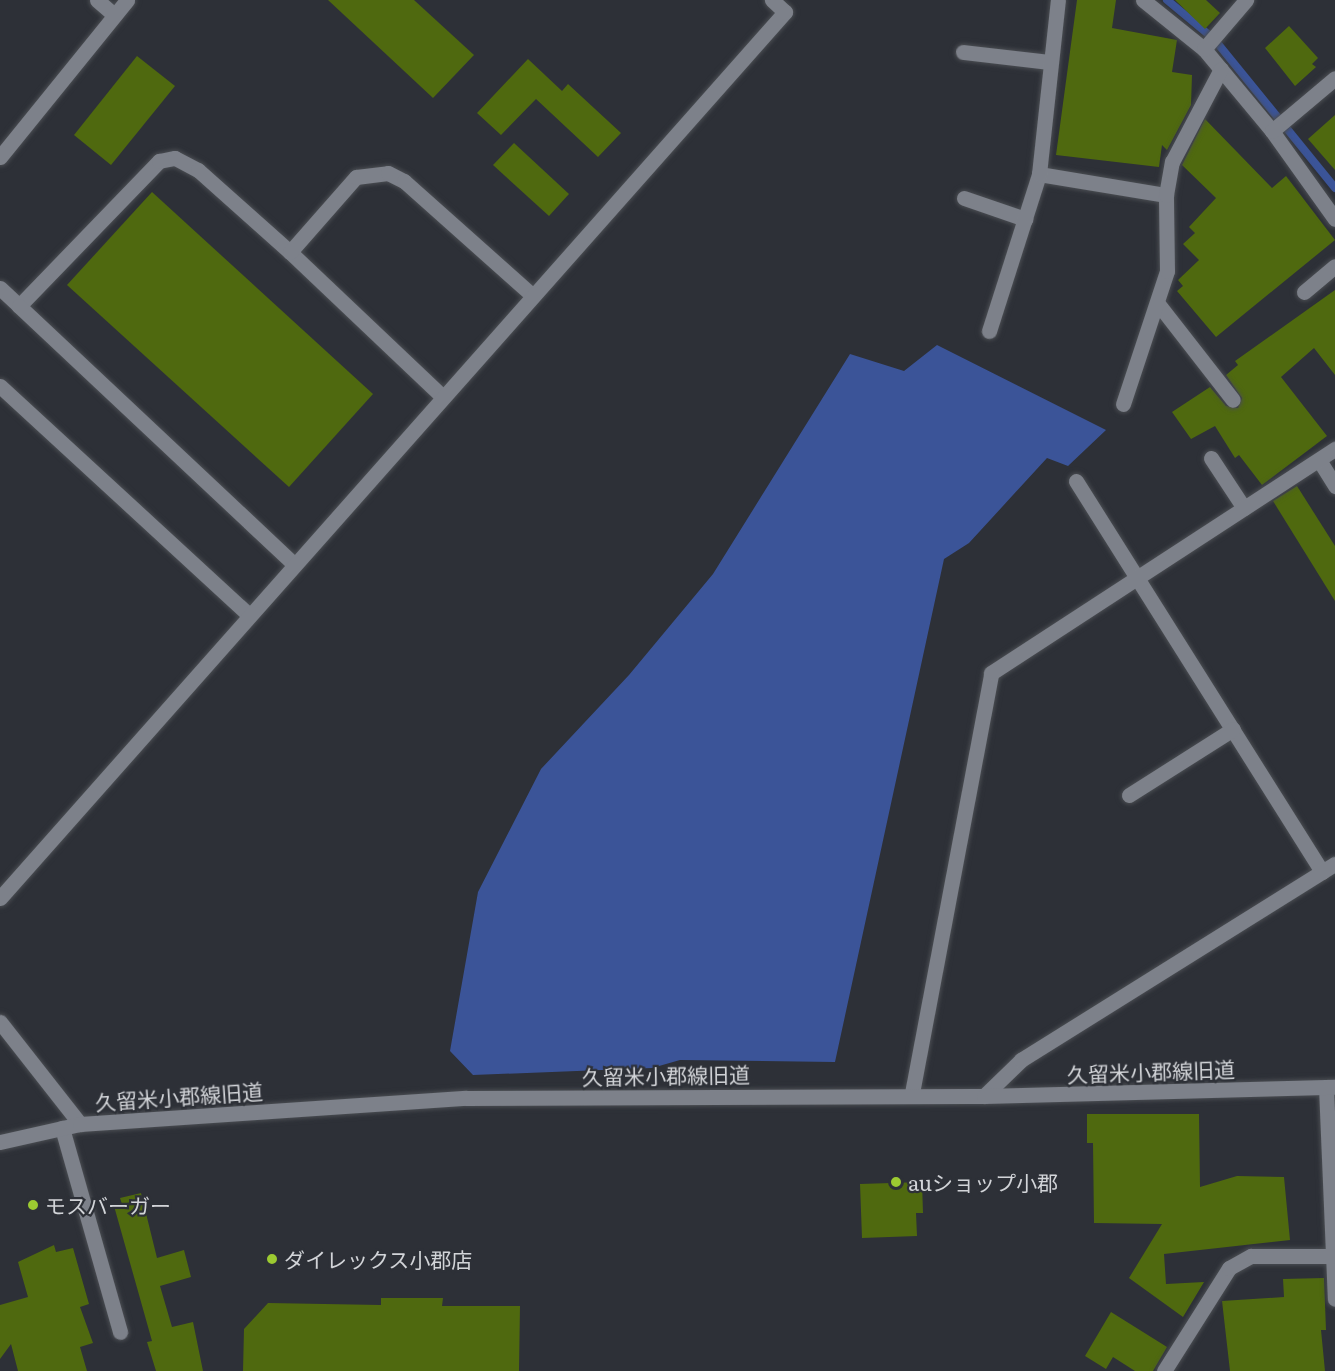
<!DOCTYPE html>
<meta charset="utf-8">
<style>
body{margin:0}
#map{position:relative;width:1335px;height:1371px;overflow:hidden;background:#2d3037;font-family:Literata,"Noto Sans JP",serif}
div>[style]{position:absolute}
.water>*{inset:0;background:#3b5498}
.stream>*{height:8px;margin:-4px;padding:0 4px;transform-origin:4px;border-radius:4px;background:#3b5498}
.building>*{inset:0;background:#4f690f}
.roads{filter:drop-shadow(0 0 2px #4a4d52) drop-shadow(0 0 2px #4a4d52)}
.minor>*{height:15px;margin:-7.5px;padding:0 7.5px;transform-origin:7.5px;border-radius:7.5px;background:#7d818a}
.dots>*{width:16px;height:16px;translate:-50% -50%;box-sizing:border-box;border:3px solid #2d3037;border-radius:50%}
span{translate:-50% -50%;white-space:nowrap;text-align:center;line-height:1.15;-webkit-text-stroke:4.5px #2d3037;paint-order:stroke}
.street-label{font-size:21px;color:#d2d4d8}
.poi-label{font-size:21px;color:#d2d4d8}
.left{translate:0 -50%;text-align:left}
</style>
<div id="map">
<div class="water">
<div style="clip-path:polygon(937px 345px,1106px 430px,1068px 466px,1047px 458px,969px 543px,944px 559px,835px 1062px,680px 1060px,652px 1068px,473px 1075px,450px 1051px,478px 892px,541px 769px,629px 675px,713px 574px,850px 354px,904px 371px)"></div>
</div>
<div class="stream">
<div style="left:1167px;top:0;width:61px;rotate:39.7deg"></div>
<div style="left:1214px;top:39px;width:192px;rotate:50.9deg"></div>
</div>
<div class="building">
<div style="clip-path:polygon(328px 0,414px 0,474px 55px,433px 98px)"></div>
<div style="clip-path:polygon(1077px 0,1116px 0,1112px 28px,1177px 40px,1172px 72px,1192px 75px,1191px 105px,1167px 150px,1162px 145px,1159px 167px,1056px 155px)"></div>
<div style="clip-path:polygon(1175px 0,1206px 0,1220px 13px,1205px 29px)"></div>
<div style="clip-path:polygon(1289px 26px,1318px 58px,1312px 64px,1316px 67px,1295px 86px,1265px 48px)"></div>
<div style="clip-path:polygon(137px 56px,175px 86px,111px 165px,74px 135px)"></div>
<div style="clip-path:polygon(528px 59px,562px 91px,568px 84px,621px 133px,598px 157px,536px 99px,501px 135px,477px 113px)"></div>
<div style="clip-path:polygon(1335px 115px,1335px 170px,1308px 139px)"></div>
<div style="clip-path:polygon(1205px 119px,1272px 188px,1286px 176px,1335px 240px,1216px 337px,1177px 291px,1183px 286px,1178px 280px,1199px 260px,1183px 244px,1195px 233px,1189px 227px,1216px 198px,1182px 165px)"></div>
<div style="clip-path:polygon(514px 143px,569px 194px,549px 216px,493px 165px)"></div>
<div style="clip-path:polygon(152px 192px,373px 394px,289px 487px,67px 285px)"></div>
<div style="clip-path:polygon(1335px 290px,1335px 375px,1314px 348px,1281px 377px,1327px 436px,1262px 485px,1239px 455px,1235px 458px,1215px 426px,1191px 439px,1172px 412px,1210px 387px,1226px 406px,1238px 408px,1242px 398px,1226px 375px,1238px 365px,1235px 361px)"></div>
<div style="clip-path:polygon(1297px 486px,1335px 546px,1335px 601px,1273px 501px)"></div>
<div style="clip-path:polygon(1087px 1114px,1199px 1114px,1200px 1187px,1237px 1176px,1284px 1177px,1290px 1240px,1164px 1254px,1166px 1284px,1204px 1282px,1183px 1317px,1129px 1278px,1162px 1224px,1094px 1223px,1093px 1143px,1087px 1143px)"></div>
<div style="clip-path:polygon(922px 1182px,923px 1213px,916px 1213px,917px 1236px,862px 1238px,860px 1184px)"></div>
<div style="clip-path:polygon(141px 1193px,157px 1258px,184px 1250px,191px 1277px,160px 1286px,172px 1327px,193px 1322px,203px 1371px,156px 1371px,147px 1342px,152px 1341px,114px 1206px,122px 1204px,120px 1198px)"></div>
<div style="clip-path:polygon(54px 1245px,56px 1252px,73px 1248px,89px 1304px,80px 1307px,93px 1343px,80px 1347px,87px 1371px,18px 1371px,11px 1344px,0 1359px,0 1305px,28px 1297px,18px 1262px)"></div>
<div style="clip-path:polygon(1324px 1278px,1326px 1330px,1321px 1330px,1325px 1371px,1230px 1371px,1222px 1301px,1284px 1297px,1283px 1279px)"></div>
<div style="clip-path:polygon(381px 1298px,443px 1298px,442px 1306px,520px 1306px,519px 1371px,243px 1371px,244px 1329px,268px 1303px,381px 1305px)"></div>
<div style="clip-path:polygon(1111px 1312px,1167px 1347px,1153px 1371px,1135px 1371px,1113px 1357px,1106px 1369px,1085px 1356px)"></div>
</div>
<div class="roads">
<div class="minor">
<div style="left:97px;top:0;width:23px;rotate:41deg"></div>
<div style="left:1143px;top:0;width:78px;rotate:38.8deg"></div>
<div style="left:1204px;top:49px;width:107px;rotate:50.3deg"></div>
<div style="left:1272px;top:131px;width:108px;rotate:54.4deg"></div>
<div style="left:1204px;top:49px;width:65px;rotate:-49.4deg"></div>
<div style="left:963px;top:52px;width:88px;rotate:6.6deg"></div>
<div style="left:1272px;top:131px;width:82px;rotate:-40.1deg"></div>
<div style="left:0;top:157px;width:202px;rotate:-51deg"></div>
<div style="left:1039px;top:174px;width:129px;rotate:9.4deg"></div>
<div style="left:964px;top:198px;width:65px;rotate:19deg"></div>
<div style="left:290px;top:252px;width:209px;rotate:43.5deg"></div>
<div style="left:0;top:288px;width:26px;rotate:43deg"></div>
<div style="left:19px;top:306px;width:202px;rotate:-46deg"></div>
<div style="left:159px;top:161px;width:16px;rotate:-11deg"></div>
<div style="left:175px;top:158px;width:26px;rotate:28deg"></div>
<div style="left:198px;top:170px;width:123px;rotate:41.7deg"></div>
<div style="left:290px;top:252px;width:100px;rotate:-48.7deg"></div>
<div style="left:356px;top:177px;width:32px;rotate:-7deg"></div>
<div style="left:388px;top:173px;width:18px;rotate:27deg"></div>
<div style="left:404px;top:181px;width:171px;rotate:41.7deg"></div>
<div style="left:1304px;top:292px;width:40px;rotate:-40deg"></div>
<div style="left:1159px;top:305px;width:120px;rotate:52.1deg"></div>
<div style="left:19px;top:306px;width:376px;rotate:43.2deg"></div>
<div style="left:989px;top:331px;width:165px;rotate:-72.3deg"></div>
<div style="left:1039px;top:174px;width:175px;rotate:-83.8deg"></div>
<div style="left:0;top:386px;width:337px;rotate:42.6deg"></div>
<div style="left:1123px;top:404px;width:140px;rotate:-71.7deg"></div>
<div style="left:1167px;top:271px;width:76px;rotate:-90.8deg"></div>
<div style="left:1166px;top:195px;width:34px;rotate:-80deg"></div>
<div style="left:1172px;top:162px;width:105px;rotate:-62.2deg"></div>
<div style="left:1211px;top:458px;width:60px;rotate:56.6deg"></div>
<div style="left:1319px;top:460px;width:31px;rotate:58deg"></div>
<div style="left:1076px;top:481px;width:462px;rotate:57.8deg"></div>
<div style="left:1129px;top:795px;width:123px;rotate:-32.4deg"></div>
<div style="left:0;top:898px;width:1184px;rotate:-48.46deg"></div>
<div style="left:785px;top:12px;width:18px;rotate:-137deg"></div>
<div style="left:0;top:1022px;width:130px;rotate:51.9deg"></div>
<div style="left:1326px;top:1087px;width:212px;rotate:87.6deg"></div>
<div style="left:912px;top:1093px;width:427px;rotate:-79.3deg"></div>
<div style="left:991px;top:673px;width:411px;rotate:-33.1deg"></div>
<div style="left:984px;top:1096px;width:52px;rotate:-44.2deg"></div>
<div style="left:1021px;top:1060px;width:370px;rotate:-32deg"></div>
<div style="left:62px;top:1128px;width:212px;rotate:74.1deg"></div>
<div style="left:0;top:1142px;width:82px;rotate:-12.7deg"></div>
<div style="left:80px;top:1124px;width:387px;rotate:-3.9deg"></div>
<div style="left:466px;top:1098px;width:518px;rotate:-0.22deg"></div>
<div style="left:984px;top:1096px;width:351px;rotate:-1.5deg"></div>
<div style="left:1164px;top:1371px;width:122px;rotate:-57.7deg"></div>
<div style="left:1229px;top:1268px;width:25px;rotate:-29deg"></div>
<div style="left:1251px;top:1256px;width:81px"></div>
</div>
</div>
<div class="dots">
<div style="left:896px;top:1182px;background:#9cca31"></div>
<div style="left:33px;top:1205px;background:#9cca31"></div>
<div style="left:272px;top:1259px;background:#9cca31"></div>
</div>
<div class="street-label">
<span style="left:1151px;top:1071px;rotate:-2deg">久留米小郡線旧道</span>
<span style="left:666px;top:1075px;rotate:-1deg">久留米小郡線旧道</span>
<span style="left:179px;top:1096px;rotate:-4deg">久留米小郡線旧道</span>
</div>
<div class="poi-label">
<span class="left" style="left:908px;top:1182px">auショップ小郡</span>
<span class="left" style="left:45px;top:1205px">モスバーガー</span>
<span class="left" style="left:284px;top:1259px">ダイレックス小郡店</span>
</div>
</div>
